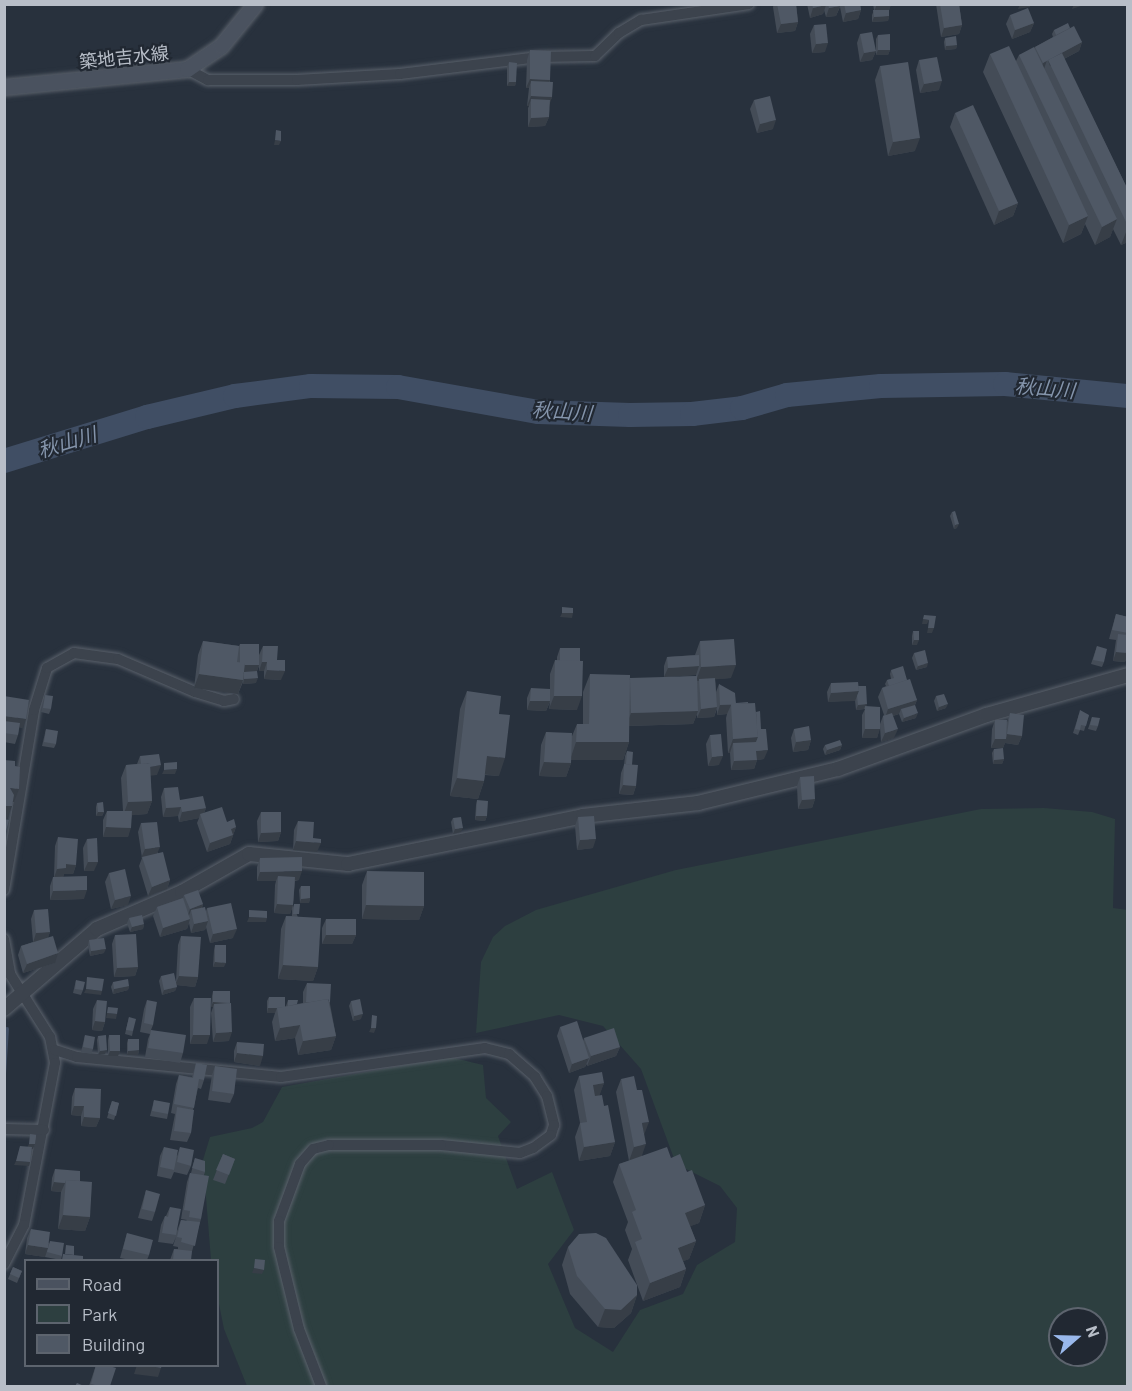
<!DOCTYPE html>
<meta charset="utf-8">
<style>
body{margin:0}
#map{position:relative;width:1132px;height:1391px;overflow:hidden;background:#28313d;font-family:Barlow,"Noto Sans JP",sans-serif}
div>[style]{position:absolute}
.green>*{inset:0;background:#2d3f40}
.stream>*{height:4px;margin:-2px;padding:0 2px;transform-origin:2px;border-radius:2px;background:#404e64}
.river>*{height:24px;margin:-12px;padding:0 12px;transform-origin:12px;border-radius:12px;background:#404e64}
.roads{filter:drop-shadow(0 0 2px #5a616b) drop-shadow(0 0 2px #5a616b)}
.minor>*{height:10px;margin:-5px;padding:0 5px;transform-origin:5px;border-radius:5px;background:#3c434d}
.tertiary>*{height:14px;margin:-7px;padding:0 7px;transform-origin:7px;border-radius:7px;background:#3c434d}
.secondary>*{height:15px;margin:-7.5px;padding:0 7.5px;transform-origin:7.5px;border-radius:7.5px;background:#4a525f}
.wall>*{inset:0;background:#444c57}
.shaded-wall>*{inset:0;background:#373e47}
.building>*{inset:0;background:#4f5865}
span{translate:-50% -50%;white-space:nowrap;text-align:center;line-height:1.15;-webkit-text-stroke:4.5px #212832;paint-order:stroke}
.street-label{font-size:18px;color:#b8bec8}
.water-label{font-size:20px;color:#8494ab;font-style:italic}
.frame{position:absolute;inset:0;border:6px solid #b8bec8;pointer-events:none}
.legend{position:absolute;left:24px;top:1259px;width:195px;height:108px;box-sizing:border-box;background:#212832;border:2px solid #5d646e;margin:0;padding:8px 10px;list-style:none;font-size:18px;color:#b8bec8}
.legend li{display:flex;align-items:center;gap:12px;height:30px}
.legend b{width:30px;border:2px solid #5d646e}
.north{position:absolute;left:1048px;top:1307px;width:60px;height:60px;box-sizing:border-box;background:#212832;border:2px solid #5d646e;border-radius:50%;rotate:70deg;font-size:16px;font-weight:700;line-height:24px;text-align:center;color:#b8bec8}
.north::after{content:'';display:block;margin:auto;width:21px;height:27px;background:#99b8eb;clip-path:polygon(50% 0,100% 100%,50% 72%,0 100%)}
</style>
<div id="map">
<div class="green">
<div style="clip-path:polygon(evenodd,1044px 808px,1092px 812px,1115px 819px,1113px 908px,1128px 910px,1127px 1386px,247px 1386px,224px 1329px,218px 1299px,218px 1260px,211px 1260px,203px 1160px,210px 1137px,252px 1128px,263px 1122px,282px 1087px,450px 1057px,483px 1065px,486px 1098px,511px 1122px,498px 1136px,517px 1189px,552px 1172px,574px 1230px,548px 1264px,575px 1328px,613px 1352px,640px 1310px,683px 1294px,697px 1265px,735px 1242px,737px 1208px,720px 1186px,676px 1164px,641px 1069px,603px 1026px,559px 1015px,476px 1033px,481px 962px,493px 937px,505px 926px,536px 910px,676px 870px,981px 809px,1044px 808px,1060px 1319px,1096px 1319px,1096px 1355px,1060px 1355px,1060px 1319px)"></div>
</div>
<div class="stream">
<div style="left:4px;top:1074px;width:45px;rotate:-86.2deg"></div>
</div>
<div class="river">
<div style="left:4px;top:461px;width:150px;rotate:-17.1deg"></div>
<div style="left:147px;top:417px;width:90px;rotate:-13.4deg"></div>
<div style="left:235px;top:396px;width:77px;rotate:-7.5deg"></div>
<div style="left:311px;top:386px;width:87px;rotate:0.7deg"></div>
<div style="left:398px;top:387px;width:143px;rotate:10.1deg"></div>
<div style="left:539px;top:412px;width:91px;rotate:1.9deg"></div>
<div style="left:630px;top:415px;width:62px;rotate:-0.9deg"></div>
<div style="left:692px;top:414px;width:50px;rotate:-6.8deg"></div>
<div style="left:742px;top:408px;width:47px;rotate:-16.1deg"></div>
<div style="left:787px;top:395px;width:94px;rotate:-5.5deg"></div>
<div style="left:881px;top:386px;width:124px;rotate:-0.9deg"></div>
<div style="left:1005px;top:384px;width:124px;rotate:5.6deg"></div>
</div>
<div class="roads">
<div class="minor">
<div style="left:187px;top:69px;width:24px;rotate:28deg"></div>
<div style="left:208px;top:80px;width:89px"></div>
<div style="left:297px;top:80px;width:103px;rotate:-3.3deg"></div>
<div style="left:400px;top:74px;width:140px;rotate:-7deg"></div>
<div style="left:539px;top:57px;width:56px;rotate:-1deg"></div>
<div style="left:595px;top:56px;width:33px;rotate:-44deg"></div>
<div style="left:619px;top:33px;width:26px;rotate:-31deg"></div>
<div style="left:641px;top:20px;width:109px;rotate:-8.4deg"></div>
<div style="left:4px;top:890px;width:182px;rotate:-80.5deg"></div>
<div style="left:34px;top:710px;width:44px;rotate:-72.8deg"></div>
<div style="left:47px;top:668px;width:31px;rotate:-29deg"></div>
<div style="left:74px;top:653px;width:44px;rotate:7.8deg"></div>
<div style="left:118px;top:659px;width:84px;rotate:23.2deg"></div>
<div style="left:195px;top:692px;width:30px;rotate:17deg"></div>
<div style="left:224px;top:701px;width:10px;rotate:-11deg"></div>
<div style="left:4px;top:939px;width:36px;rotate:80deg"></div>
<div style="left:10px;top:974px;width:75px;rotate:57.6deg"></div>
<div style="left:50px;top:1037px;width:26px;rotate:79deg"></div>
<div style="left:55px;top:1063px;width:165px;rotate:100.8deg"></div>
<div style="left:24px;top:1225px;width:44px;rotate:117.1deg"></div>
<div style="left:55px;top:1050px;width:23px;rotate:18deg"></div>
<div style="left:77px;top:1057px;width:205px;rotate:5.6deg"></div>
<div style="left:281px;top:1077px;width:206px;rotate:-8.1deg"></div>
<div style="left:485px;top:1048px;width:25px;rotate:14deg"></div>
<div style="left:509px;top:1054px;width:35px;rotate:41deg"></div>
<div style="left:535px;top:1077px;width:22px;rotate:58deg"></div>
<div style="left:547px;top:1096px;width:30px;rotate:76deg"></div>
<div style="left:554px;top:1125px;width:10px;rotate:107deg"></div>
<div style="left:551px;top:1135px;width:22px;rotate:144deg"></div>
<div style="left:533px;top:1148px;width:14px;rotate:159deg"></div>
<div style="left:520px;top:1153px;width:79px;rotate:-174.2deg"></div>
<div style="left:441px;top:1145px;width:112px;rotate:180deg"></div>
<div style="left:329px;top:1145px;width:16px;rotate:166deg"></div>
<div style="left:313px;top:1149px;width:20px;rotate:131deg"></div>
<div style="left:300px;top:1164px;width:61px;rotate:110.2deg"></div>
<div style="left:279px;top:1221px;width:26px;rotate:90deg"></div>
<div style="left:279px;top:1247px;width:84px;rotate:76.3deg"></div>
<div style="left:299px;top:1329px;width:61px;rotate:68.9deg"></div>
<div style="left:4px;top:1129px;width:40px;rotate:1.4deg"></div>
</div>
<div class="tertiary">
<div style="left:4px;top:1009px;width:123px;rotate:-40.7deg"></div>
<div style="left:97px;top:929px;width:93px;rotate:-23.5deg"></div>
<div style="left:182px;top:892px;width:77px;rotate:-29.6deg"></div>
<div style="left:249px;top:854px;width:100px;rotate:5.8deg"></div>
<div style="left:348px;top:864px;width:240px;rotate:-11.5deg"></div>
<div style="left:583px;top:816px;width:116px;rotate:-6.4deg"></div>
<div style="left:698px;top:803px;width:144px;rotate:-13.7deg"></div>
<div style="left:838px;top:769px;width:158px;rotate:-20deg"></div>
<div style="left:986px;top:715px;width:148px;rotate:-15.7deg"></div>
</div>
<div class="secondary">
<div style="left:4px;top:87px;width:184px;rotate:-5.6deg"></div>
<div style="left:187px;top:69px;width:41px;rotate:-34.1deg"></div>
<div style="left:221px;top:46px;width:54px;rotate:-51deg"></div>
</div>
</div>
<div class="wall">
<div style="clip-path:polygon(774px 4px,796px 4px,798px 22px,795px 31px,777px 33px,773px 7px)"></div>
<div style="clip-path:polygon(807px 4px,860px 4px,861px 10px,858px 19px,843px 22px,840px 7px,836px 16px,826px 17px,824px 10px,823px 14px,810px 18px)"></div>
<div style="clip-path:polygon(873px 4px,891px 4px,889px 10px,889px 16px,888px 21px,872px 22px,872px 15px,874px 10px)"></div>
<div style="clip-path:polygon(936px 4px,959px 4px,962px 25px,959px 34px,941px 37px)"></div>
<div style="clip-path:polygon(1010px 15px,1034px 23px,1030px 32px,1012px 39px,1006px 24px)"></div>
<div style="clip-path:polygon(814px 25px,825px 52px,812px 53px,810px 34px)"></div>
<div style="clip-path:polygon(1070px 28px,1082px 42px,1079px 51px,1064px 59px,1128px 190px,1128px 242px,1121px 245px,1113px 229px,1110px 237px,1095px 245px,1085px 224px,1081px 234px,1063px 243px,983px 72px,990px 54px,1016px 61px,1019px 55px,1034px 48px,1035px 47px,1053px 37px,1052px 34px,1054px 30px)"></div>
<div style="clip-path:polygon(860px 34px,876px 51px,872px 60px,860px 62px,857px 43px)"></div>
<div style="clip-path:polygon(878px 35px,890px 50px,888px 55px,876px 55px,876px 39px)"></div>
<div style="clip-path:polygon(945px 38px,957px 45px,956px 49px,945px 50px,944px 42px)"></div>
<div style="clip-path:polygon(530px 50px,550px 80px,550px 82px,552px 97px,549px 104px,549px 117px,545px 126px,528px 127px,528px 108px,529px 106px,527px 106px,529px 88px,526px 88px,527px 60px)"></div>
<div style="clip-path:polygon(919px 60px,939px 90px,920px 93px,916px 70px)"></div>
<div style="clip-path:polygon(509px 62px,516px 82px,515px 86px,507px 86px,507px 67px)"></div>
<div style="clip-path:polygon(880px 66px,915px 151px,888px 156px,875px 80px)"></div>
<div style="clip-path:polygon(754px 100px,773px 129px,757px 133px,750px 109px)"></div>
<div style="clip-path:polygon(955px 113px,1018px 203px,1013px 216px,994px 225px,950px 127px)"></div>
<div style="clip-path:polygon(952px 512px,957px 528px,954px 529px,950px 516px)"></div>
<div style="clip-path:polygon(1116px 614px,1128px 617px,1128px 654px,1125px 662px,1113px 661px,1116px 640px,1109px 639px)"></div>
<div style="clip-path:polygon(913px 631px,917px 645px,912px 645px,912px 636px)"></div>
<div style="clip-path:polygon(203px 641px,239px 646px,240px 644px,259px 655px,263px 646px,277px 660px,281px 680px,264px 679px,264px 671px,259px 671px,259px 666px,257px 671px,256px 683px,243px 684px,243px 682px,238px 694px,194px 688px,198px 655px)"></div>
<div style="clip-path:polygon(700px 641px,731px 678px,715px 679px,716px 692px,719px 684px,736px 703px,748px 703px,756px 712px,764px 759px,757px 760px,754px 769px,731px 770px,730px 753px,728px 753px,726px 718px,727px 714px,717px 715px,717px 709px,714px 717px,697px 718px,697px 714px,693px 724px,629px 726px,629px 742px,623px 760px,571px 760px,571px 763px,566px 777px,539px 776px,541px 745px,546px 732px,572px 736px,577px 724px,583px 724px,583px 692px,590px 674px,630px 680px,696px 676px,696px 675px,664px 677px,664px 666px,667px 657px,695px 655px)"></div>
<div style="clip-path:polygon(1097px 646px,1104px 662px,1102px 667px,1091px 664px)"></div>
<div style="clip-path:polygon(560px 648px,577px 710px,549px 709px,550px 702px,546px 711px,527px 710px,527px 698px,531px 688px,550px 698px,550px 674px,555px 660px,557px 661px,557px 657px)"></div>
<div style="clip-path:polygon(914px 653px,927px 667px,916px 670px,912px 658px)"></div>
<div style="clip-path:polygon(891px 670px,907px 680px,917px 700px,915px 705px,916px 718px,902px 722px,899px 714px,893px 716px,894px 738px,881px 742px,880px 727px,877px 738px,862px 738px,862px 715px,865px 709px,856px 710px,855px 700px,828px 702px,827px 692px,831px 683px,858px 686px,866px 706px,880px 724px,883px 716px,884px 715px,878px 697px,882px 688px,886px 686px,885px 684px,887px 680px,891px 679px,890px 674px)"></div>
<div style="clip-path:polygon(467px 691px,499px 714px,499px 776px,485px 775px,484px 781px,478px 799px,450px 796px,460px 709px)"></div>
<div style="clip-path:polygon(45px 695px,51px 709px,49px 714px,41px 712px)"></div>
<div style="clip-path:polygon(4px 696px,23px 728px,19px 727px,18px 735px,15px 744px,4px 742px)"></div>
<div style="clip-path:polygon(936px 696px,946px 708px,937px 711px,934px 701px)"></div>
<div style="clip-path:polygon(1010px 713px,1022px 736px,1018px 745px,1005px 743px,1003px 748px,991px 748px,992px 729px,995px 720px,1007px 722px)"></div>
<div style="clip-path:polygon(1079px 714px,1089px 715px,1084px 731px,1080px 730px,1078px 735px,1073px 733px)"></div>
<div style="clip-path:polygon(1092px 717px,1098px 726px,1096px 731px,1088px 729px)"></div>
<div style="clip-path:polygon(46px 729px,56px 744px,54px 748px,42px 746px)"></div>
<div style="clip-path:polygon(794px 729px,811px 740px,808px 750px,793px 752px,791px 738px)"></div>
<div style="clip-path:polygon(710px 735px,719px 765px,708px 766px,706px 744px)"></div>
<div style="clip-path:polygon(825px 745px,842px 745px,840px 750px,825px 755px,823px 749px)"></div>
<div style="clip-path:polygon(994px 749px,1004px 759px,1002px 764px,993px 764px,992px 753px)"></div>
<div style="clip-path:polygon(627px 751px,632px 765px,636px 786px,633px 795px,619px 794px,621px 773px,624px 765px,625px 756px)"></div>
<div style="clip-path:polygon(140px 756px,157px 775px,150px 775px,152px 801px,147px 814px,132px 815px,128px 837px,103px 837px,103px 820px,107px 811px,123px 811px,121px 778px,126px 765px,137px 764px)"></div>
<div style="clip-path:polygon(800px 777px,815px 799px,812px 808px,798px 809px,797px 786px)"></div>
<div style="clip-path:polygon(164px 788px,180px 800px,206px 808px,204px 813px,227px 822px,236px 827px,230px 844px,207px 852px,197px 823px,199px 818px,179px 822px,178px 816px,163px 817px,161px 797px)"></div>
<div style="clip-path:polygon(477px 800px,487px 816px,485px 821px,475px 820px,476px 805px)"></div>
<div style="clip-path:polygon(97px 803px,104px 812px,102px 816px,96px 816px,96px 807px)"></div>
<div style="clip-path:polygon(261px 812px,281px 832px,278px 841px,258px 842px,257px 821px)"></div>
<div style="clip-path:polygon(578px 817px,593px 848px,577px 850px,575px 826px)"></div>
<div style="clip-path:polygon(453px 818px,461px 832px,453px 834px,451px 822px)"></div>
<div style="clip-path:polygon(298px 821px,313px 838px,317px 852px,293px 850px,294px 830px)"></div>
<div style="clip-path:polygon(141px 823px,158px 853px,170px 880px,167px 889px,148px 896px,139px 866px,142px 858px,138px 832px)"></div>
<div style="clip-path:polygon(58px 837px,76px 865px,73px 874px,64px 874px,63px 877px,84px 899px,50px 900px,50px 886px,53px 877px,54px 877px,55px 846px)"></div>
<div style="clip-path:polygon(87px 839px,94px 871px,84px 871px,83px 848px)"></div>
<div style="clip-path:polygon(260px 858px,299px 880px,295px 881px,293px 905px,318px 967px,313px 981px,278px 979px,281px 929px,286px 916px,292px 916px,292px 908px,290px 914px,274px 913px,275px 885px,276px 881px,257px 881px,257px 867px)"></div>
<div style="clip-path:polygon(367px 871px,424px 906px,419px 920px,362px 919px,362px 885px)"></div>
<div style="clip-path:polygon(109px 873px,128px 905px,111px 909px,105px 882px)"></div>
<div style="clip-path:polygon(301px 886px,310px 898px,309px 903px,300px 903px,299px 890px)"></div>
<div style="clip-path:polygon(184px 895px,203px 904px,202px 908px,206px 911px,207px 908px,233px 938px,210px 943px,206px 927px,205px 930px,191px 933px,189px 923px,187px 929px,160px 937px,153px 916px,157px 907px,183px 898px)"></div>
<div style="clip-path:polygon(34px 910px,50px 932px,48px 937px,55px 963px,23px 973px,18px 955px,21px 946px,33px 942px,31px 919px)"></div>
<div style="clip-path:polygon(129px 918px,144px 924px,143px 929px,130px 932px,127px 923px)"></div>
<div style="clip-path:polygon(326px 919px,356px 935px,352px 944px,322px 944px,322px 928px)"></div>
<div style="clip-path:polygon(115px 935px,138px 967px,135px 976px,114px 977px,112px 944px)"></div>
<div style="clip-path:polygon(181px 936px,198px 977px,195px 987px,177px 985px,175px 991px,162px 995px,159px 981px,161px 976px,176px 981px,178px 945px)"></div>
<div style="clip-path:polygon(89px 940px,104px 953px,90px 956px,88px 945px)"></div>
<div style="clip-path:polygon(215px 945px,224px 967px,213px 967px,214px 950px)"></div>
<div style="clip-path:polygon(76px 980px,83px 990px,81px 995px,73px 993px)"></div>
<div style="clip-path:polygon(113px 982px,129px 986px,128px 990px,113px 994px,111px 987px)"></div>
<div style="clip-path:polygon(307px 983px,330px 1002px,330px 1004px,336px 1036px,331px 1050px,298px 1055px,295px 1038px,275px 1041px,272px 1022px,275px 1013px,267px 1013px,267px 1001px,269px 997px,285px 1007px,286px 1006px,288px 1000px,297px 1004px,303px 1003px,303px 992px)"></div>
<div style="clip-path:polygon(213px 991px,229px 1003px,229px 1041px,213px 1042px,211px 1013px,213px 1007px,211px 1007px,212px 996px)"></div>
<div style="clip-path:polygon(194px 998px,207px 1044px,190px 1044px,190px 1007px)"></div>
<div style="clip-path:polygon(97px 1000px,105px 1022px,102px 1031px,92px 1030px,93px 1009px)"></div>
<div style="clip-path:polygon(147px 1000px,153px 1025px,151px 1030px,183px 1053px,180px 1063px,145px 1057px,148px 1039px,150px 1034px,140px 1032px,144px 1009px)"></div>
<div style="clip-path:polygon(351px 1001px,361px 1019px,353px 1021px,349px 1006px)"></div>
<div style="clip-path:polygon(129px 1017px,133px 1031px,132px 1036px,125px 1034px)"></div>
<div style="clip-path:polygon(560px 1027px,583px 1041px,584px 1038px,620px 1047px,616px 1056px,587px 1066px,587px 1064px,585px 1067px,569px 1073px,557px 1036px)"></div>
<div style="clip-path:polygon(85px 1035px,93px 1049px,91px 1054px,81px 1052px)"></div>
<div style="clip-path:polygon(109px 1035px,120px 1051px,118px 1056px,108px 1056px,108px 1040px)"></div>
<div style="clip-path:polygon(98px 1036px,107px 1050px,105px 1054px,98px 1055px,97px 1040px)"></div>
<div style="clip-path:polygon(128px 1039px,139px 1050px,138px 1055px,127px 1055px,127px 1043px)"></div>
<div style="clip-path:polygon(237px 1042px,260px 1066px,234px 1062px,234px 1051px)"></div>
<div style="clip-path:polygon(196px 1063px,204px 1080px,201px 1089px,198px 1088px,193px 1110px,191px 1133px,187px 1142px,170px 1140px,175px 1114px,171px 1113px,176px 1084px,179px 1075px,192px 1077px)"></div>
<div style="clip-path:polygon(215px 1066px,234px 1094px,230px 1103px,208px 1100px,212px 1075px)"></div>
<div style="clip-path:polygon(579px 1076px,604px 1083px,599px 1095px,604px 1106px,615px 1142px,610px 1156px,579px 1161px,575px 1137px,580px 1123px,574px 1090px)"></div>
<div style="clip-path:polygon(621px 1079px,644px 1135px,642px 1156px,671px 1158px,687px 1172px,705px 1205px,699px 1223px,690px 1226px,696px 1241px,689px 1259px,683px 1261px,686px 1269px,680px 1287px,643px 1301px,628px 1260px,632px 1249px,625px 1230px,628px 1222px,613px 1182px,619px 1164px,629px 1161px,616px 1092px)"></div>
<div style="clip-path:polygon(75px 1088px,100px 1118px,96px 1127px,81px 1126px,81px 1116px,71px 1115px,72px 1097px)"></div>
<div style="clip-path:polygon(154px 1100px,168px 1114px,167px 1119px,150px 1116px)"></div>
<div style="clip-path:polygon(112px 1101px,119px 1103px,114px 1120px,107px 1118px)"></div>
<div style="clip-path:polygon(164px 1147px,177px 1156px,180px 1147px,191px 1166px,187px 1175px,174px 1172px,171px 1179px,157px 1176px,160px 1156px)"></div>
<div style="clip-path:polygon(223px 1154px,235px 1159px,225px 1184px,213px 1180px)"></div>
<div style="clip-path:polygon(195px 1158px,205px 1172px,204px 1175px,201px 1219px,191px 1255px,191px 1260px,170px 1260px,174px 1249px,178px 1249px,178px 1247px,173px 1246px,176px 1237px,173px 1244px,158px 1242px,161px 1225px,165px 1216px,166px 1216px,170px 1207px,177px 1231px,181px 1220px,186px 1221px,187px 1220px,181px 1219px,187px 1182px,190px 1173px,195px 1174px,191px 1173px)"></div>
<div style="clip-path:polygon(55px 1169px,80px 1181px,90px 1217px,85px 1231px,58px 1229px,61px 1192px,51px 1191px,52px 1178px)"></div>
<div style="clip-path:polygon(146px 1190px,155px 1212px,152px 1221px,138px 1218px)"></div>
<div style="clip-path:polygon(31px 1229px,49px 1243px,62px 1256px,61px 1260px,45px 1257px,25px 1254px,27px 1238px)"></div>
<div style="clip-path:polygon(127px 1233px,149px 1255px,147px 1260px,130px 1260px,120px 1258px)"></div>
<div style="clip-path:polygon(568px 1247px,637px 1295px,631px 1313px,614px 1328px,598px 1327px,570px 1294px,562px 1265px)"></div>
<div style="clip-path:polygon(13px 1267px,22px 1271px,17px 1283px,8px 1279px)"></div>
<div style="clip-path:polygon(96px 1365px,110px 1386px,89px 1386px)"></div>
</div>
<div class="shaded-wall">
<div style="clip-path:polygon(877px 4px,891px 4px,889px 11px,874px 12px)"></div>
<div style="clip-path:polygon(1020px 4px,1030px 4px,1030px 7px,1018px 9px)"></div>
<div style="clip-path:polygon(1074px 4px,1087px 4px,1072px 9px)"></div>
<div style="clip-path:polygon(826px 5px,823px 14px,810px 18px,813px 8px)"></div>
<div style="clip-path:polygon(840px 6px,836px 16px,826px 17px,829px 8px)"></div>
<div style="clip-path:polygon(861px 10px,858px 19px,843px 22px,846px 13px)"></div>
<div style="clip-path:polygon(889px 16px,888px 21px,872px 22px,874px 17px)"></div>
<div style="clip-path:polygon(798px 22px,795px 31px,777px 33px,781px 24px)"></div>
<div style="clip-path:polygon(1034px 23px,1030px 32px,1012px 39px,1015px 30px)"></div>
<div style="clip-path:polygon(962px 25px,959px 34px,941px 37px,944px 28px)"></div>
<div style="clip-path:polygon(1082px 42px,1079px 51px,1050px 66px,1048px 60px)"></div>
<div style="clip-path:polygon(828px 43px,825px 52px,812px 53px,816px 44px)"></div>
<div style="clip-path:polygon(957px 45px,956px 49px,945px 50px,946px 46px)"></div>
<div style="clip-path:polygon(878px 50px,890px 50px,888px 55px,876px 55px)"></div>
<div style="clip-path:polygon(876px 51px,872px 60px,860px 62px,864px 53px)"></div>
<div style="clip-path:polygon(1047px 60px,1044px 69px,1040px 72px,1043px 63px)"></div>
<div style="clip-path:polygon(530px 79px,550px 80px,547px 89px,531px 81px,529px 88px,526px 88px)"></div>
<div style="clip-path:polygon(942px 81px,939px 90px,920px 93px,924px 84px)"></div>
<div style="clip-path:polygon(509px 82px,516px 82px,515px 86px,507px 86px)"></div>
<div style="clip-path:polygon(531px 96px,552px 97px,549px 106px,531px 99px,529px 106px,527px 106px)"></div>
<div style="clip-path:polygon(549px 117px,545px 126px,528px 127px,531px 118px)"></div>
<div style="clip-path:polygon(776px 120px,773px 129px,757px 133px,760px 124px)"></div>
<div style="clip-path:polygon(920px 138px,915px 151px,888px 156px,893px 142px)"></div>
<div style="clip-path:polygon(275px 140px,281px 141px,279px 145px,274px 145px)"></div>
<div style="clip-path:polygon(1018px 203px,1013px 216px,994px 225px,999px 211px)"></div>
<div style="clip-path:polygon(1088px 216px,1081px 234px,1063px 243px,1069px 225px)"></div>
<div style="clip-path:polygon(1117px 219px,1110px 237px,1095px 245px,1102px 227px)"></div>
<div style="clip-path:polygon(1128px 227px,1128px 242px,1121px 245px)"></div>
<div style="clip-path:polygon(959px 524px,957px 528px,954px 529px,955px 525px)"></div>
<div style="clip-path:polygon(562px 613px,573px 613px,572px 618px,560px 617px)"></div>
<div style="clip-path:polygon(923px 619px,929px 620px,927px 624px,922px 624px)"></div>
<div style="clip-path:polygon(928px 628px,934px 628px,932px 633px,927px 633px)"></div>
<div style="clip-path:polygon(914px 640px,919px 640px,917px 645px,912px 645px)"></div>
<div style="clip-path:polygon(1116px 652px,1128px 653px,1125px 662px,1113px 661px)"></div>
<div style="clip-path:polygon(262px 662px,267px 662px,264px 671px,259px 671px)"></div>
<div style="clip-path:polygon(928px 663px,927px 667px,916px 670px,918px 666px)"></div>
<div style="clip-path:polygon(240px 665px,259px 665px,256px 674px,237px 674px)"></div>
<div style="clip-path:polygon(736px 665px,731px 678px,696px 681px,701px 667px)"></div>
<div style="clip-path:polygon(699px 666px,696px 675px,664px 677px,668px 668px)"></div>
<div style="clip-path:polygon(267px 670px,285px 671px,281px 680px,264px 679px)"></div>
<div style="clip-path:polygon(199px 674px,243px 680px,238px 694px,194px 688px)"></div>
<div style="clip-path:polygon(258px 678px,256px 683px,243px 684px,244px 679px)"></div>
<div style="clip-path:polygon(859px 691px,855px 701px,828px 702px,831px 693px)"></div>
<div style="clip-path:polygon(554px 696px,582px 696px,577px 710px,549px 709px)"></div>
<div style="clip-path:polygon(917px 700px,913px 709px,901px 709px,899px 714px,885px 718px,888px 709px)"></div>
<div style="clip-path:polygon(530px 701px,550px 701px,546px 711px,527px 710px)"></div>
<div style="clip-path:polygon(867px 704px,866px 709px,865px 706px,864px 709px,856px 710px,858px 705px)"></div>
<div style="clip-path:polygon(948px 704px,946px 708px,937px 711px,939px 707px)"></div>
<div style="clip-path:polygon(720px 705px,731px 705px,727px 714px,717px 715px)"></div>
<div style="clip-path:polygon(717px 707px,714px 717px,697px 718px,701px 709px)"></div>
<div style="clip-path:polygon(698px 711px,693px 724px,626px 726px,631px 713px)"></div>
<div style="clip-path:polygon(918px 713px,916px 718px,902px 722px,904px 718px)"></div>
<div style="clip-path:polygon(4px 716px,26px 719px,23px 728px,4px 725px)"></div>
<div style="clip-path:polygon(865px 729px,880px 729px,877px 738px,862px 738px)"></div>
<div style="clip-path:polygon(898px 729px,894px 738px,881px 742px,885px 733px)"></div>
<div style="clip-path:polygon(1007px 734px,1022px 736px,1018px 745px,1005px 743px,1003px 748px,991px 748px,995px 739px,1006px 739px)"></div>
<div style="clip-path:polygon(758px 737px,753px 751px,733px 743px,730px 753px,728px 753px,733px 739px)"></div>
<div style="clip-path:polygon(811px 740px,808px 750px,793px 752px,796px 742px)"></div>
<div style="clip-path:polygon(576px 742px,629px 742px,623px 760px,570px 760px)"></div>
<div style="clip-path:polygon(842px 745px,840px 750px,825px 755px,827px 750px)"></div>
<div style="clip-path:polygon(768px 750px,764px 759px,757px 760px,754px 769px,731px 770px,734px 761px,756px 751px)"></div>
<div style="clip-path:polygon(487px 756px,505px 758px,499px 776px,481px 774px)"></div>
<div style="clip-path:polygon(723px 756px,719px 765px,708px 766px,712px 757px)"></div>
<div style="clip-path:polygon(1004px 759px,1002px 764px,993px 764px,994px 760px)"></div>
<div style="clip-path:polygon(544px 762px,571px 763px,566px 777px,539px 776px)"></div>
<div style="clip-path:polygon(161px 765px,157px 775px,138px 777px,142px 768px)"></div>
<div style="clip-path:polygon(177px 769px,175px 774px,162px 774px,164px 770px)"></div>
<div style="clip-path:polygon(457px 778px,484px 781px,478px 799px,450px 796px)"></div>
<div style="clip-path:polygon(623px 785px,636px 786px,633px 795px,619px 794px)"></div>
<div style="clip-path:polygon(10px 788px,19px 789px,14px 802px,5px 802px)"></div>
<div style="clip-path:polygon(815px 799px,812px 808px,798px 809px,802px 800px)"></div>
<div style="clip-path:polygon(152px 801px,147px 814px,123px 816px,128px 802px)"></div>
<div style="clip-path:polygon(4px 806px,12px 806px,7px 819px,4px 819px)"></div>
<div style="clip-path:polygon(181px 807px,178px 816px,163px 817px,166px 808px)"></div>
<div style="clip-path:polygon(206px 808px,202px 817px,200px 814px,199px 818px,179px 822px,182px 812px)"></div>
<div style="clip-path:polygon(98px 812px,104px 812px,102px 816px,96px 816px)"></div>
<div style="clip-path:polygon(476px 816px,487px 816px,485px 821px,475px 820px)"></div>
<div style="clip-path:polygon(106px 827px,131px 828px,128px 837px,103px 837px)"></div>
<div style="clip-path:polygon(236px 827px,230px 844px,207px 852px,210px 843px,231px 829px)"></div>
<div style="clip-path:polygon(463px 828px,461px 832px,453px 834px,455px 829px)"></div>
<div style="clip-path:polygon(281px 832px,278px 841px,258px 842px,261px 833px)"></div>
<div style="clip-path:polygon(596px 839px,593px 848px,577px 850px,580px 840px)"></div>
<div style="clip-path:polygon(296px 841px,321px 843px,317px 852px,293px 850px)"></div>
<div style="clip-path:polygon(160px 847px,156px 856px,141px 858px,145px 849px)"></div>
<div style="clip-path:polygon(88px 862px,98px 862px,94px 871px,84px 871px)"></div>
<div style="clip-path:polygon(66px 864px,76px 865px,73px 874px,64px 874px,63px 878px,54px 878px,57px 869px)"></div>
<div style="clip-path:polygon(302px 871px,299px 880px,278px 881px,278px 876px,276px 881px,257px 881px,260px 872px)"></div>
<div style="clip-path:polygon(170px 880px,167px 889px,148px 896px,152px 887px)"></div>
<div style="clip-path:polygon(87px 890px,84px 899px,50px 900px,53px 891px)"></div>
<div style="clip-path:polygon(131px 896px,128px 905px,111px 909px,115px 900px)"></div>
<div style="clip-path:polygon(310px 898px,309px 903px,300px 903px,301px 899px)"></div>
<div style="clip-path:polygon(203px 904px,200px 913px,191px 910px,188px 918px,187px 918px,190px 909px)"></div>
<div style="clip-path:polygon(277px 904px,293px 905px,290px 914px,274px 913px)"></div>
<div style="clip-path:polygon(366px 905px,424px 906px,419px 920px,362px 919px)"></div>
<div style="clip-path:polygon(249px 917px,267px 918px,266px 922px,247px 922px)"></div>
<div style="clip-path:polygon(190px 919px,187px 929px,160px 937px,163px 928px)"></div>
<div style="clip-path:polygon(208px 921px,205px 930px,191px 933px,194px 924px)"></div>
<div style="clip-path:polygon(144px 924px,143px 929px,130px 932px,132px 927px)"></div>
<div style="clip-path:polygon(237px 929px,233px 938px,210px 943px,213px 934px)"></div>
<div style="clip-path:polygon(50px 932px,47px 941px,33px 943px,36px 933px)"></div>
<div style="clip-path:polygon(326px 935px,356px 935px,352px 944px,322px 944px)"></div>
<div style="clip-path:polygon(106px 949px,104px 953px,90px 956px,91px 951px)"></div>
<div style="clip-path:polygon(58px 953px,55px 963px,23px 973px,27px 964px)"></div>
<div style="clip-path:polygon(215px 962px,226px 963px,224px 967px,213px 967px)"></div>
<div style="clip-path:polygon(283px 965px,318px 967px,313px 981px,278px 979px)"></div>
<div style="clip-path:polygon(138px 967px,135px 976px,114px 977px,117px 968px)"></div>
<div style="clip-path:polygon(179px 976px,198px 977px,195px 987px,175px 985px)"></div>
<div style="clip-path:polygon(129px 986px,128px 990px,113px 994px,114px 989px)"></div>
<div style="clip-path:polygon(177px 987px,175px 991px,162px 995px,164px 990px)"></div>
<div style="clip-path:polygon(86px 989px,102px 991px,101px 995px,84px 993px)"></div>
<div style="clip-path:polygon(213px 1002px,230px 1003px,214px 1004px,213px 1007px,211px 1007px)"></div>
<div style="clip-path:polygon(268px 1008px,277px 1008px,275px 1013px,267px 1013px)"></div>
<div style="clip-path:polygon(107px 1013px,117px 1014px,116px 1019px,106px 1018px)"></div>
<div style="clip-path:polygon(363px 1014px,361px 1019px,353px 1021px,354px 1016px)"></div>
<div style="clip-path:polygon(95px 1021px,105px 1022px,102px 1031px,92px 1030px)"></div>
<div style="clip-path:polygon(300px 1025px,295px 1038px,275px 1041px,280px 1028px)"></div>
<div style="clip-path:polygon(371px 1028px,376px 1028px,374px 1033px,369px 1032px)"></div>
<div style="clip-path:polygon(232px 1032px,229px 1041px,213px 1042px,216px 1033px)"></div>
<div style="clip-path:polygon(193px 1035px,210px 1035px,207px 1044px,190px 1044px)"></div>
<div style="clip-path:polygon(336px 1036px,331px 1050px,298px 1055px,303px 1041px)"></div>
<div style="clip-path:polygon(620px 1047px,616px 1056px,587px 1066px,591px 1056px)"></div>
<div style="clip-path:polygon(107px 1050px,105px 1054px,98px 1055px,100px 1051px)"></div>
<div style="clip-path:polygon(139px 1050px,138px 1055px,127px 1055px,128px 1051px)"></div>
<div style="clip-path:polygon(110px 1051px,120px 1051px,118px 1056px,108px 1056px)"></div>
<div style="clip-path:polygon(237px 1053px,263px 1056px,260px 1066px,234px 1062px)"></div>
<div style="clip-path:polygon(589px 1058px,585px 1067px,569px 1073px,572px 1064px)"></div>
<div style="clip-path:polygon(604px 1083px,599px 1097px,588px 1099px,593px 1085px)"></div>
<div style="clip-path:polygon(74px 1106px,84px 1106px,81px 1116px,71px 1115px)"></div>
<div style="clip-path:polygon(84px 1117px,100px 1118px,96px 1127px,81px 1126px)"></div>
<div style="clip-path:polygon(649px 1122px,644px 1135px,642px 1123px)"></div>
<div style="clip-path:polygon(615px 1142px,610px 1156px,579px 1161px,584px 1147px)"></div>
<div style="clip-path:polygon(29px 1144px,35px 1144px,33px 1149px,27px 1148px)"></div>
<div style="clip-path:polygon(646px 1144px,641px 1158px,629px 1161px,634px 1147px)"></div>
<div style="clip-path:polygon(16px 1161px,30px 1162px,29px 1166px,14px 1165px)"></div>
<div style="clip-path:polygon(54px 1182px,65px 1183px,61px 1192px,51px 1191px)"></div>
<div style="clip-path:polygon(705px 1205px,699px 1223px,678px 1231px,685px 1213px)"></div>
<div style="clip-path:polygon(63px 1215px,90px 1217px,85px 1231px,58px 1229px)"></div>
<div style="clip-path:polygon(696px 1241px,689px 1259px,671px 1266px,678px 1248px)"></div>
<div style="clip-path:polygon(28px 1245px,48px 1248px,45px 1257px,25px 1254px)"></div>
<div style="clip-path:polygon(254px 1268px,264px 1270px,262px 1274px,252px 1273px)"></div>
<div style="clip-path:polygon(686px 1269px,680px 1287px,643px 1301px,650px 1283px)"></div>
<div style="clip-path:polygon(637px 1295px,631px 1313px,614px 1328px,598px 1327px,605px 1309px)"></div>
<div style="clip-path:polygon(137px 1365px,144px 1365px,161px 1368px,158px 1377px,134px 1374px)"></div>
</div>
<div class="building">
<div style="clip-path:polygon(777px 4px,796px 4px,798px 22px,781px 24px)"></div>
<div style="clip-path:polygon(812px 4px,826px 4px,826px 5px,813px 8px)"></div>
<div style="clip-path:polygon(828px 4px,839px 4px,840px 6px,829px 8px)"></div>
<div style="clip-path:polygon(844px 4px,860px 4px,861px 10px,846px 13px)"></div>
<div style="clip-path:polygon(940px 4px,959px 4px,962px 25px,944px 28px)"></div>
<div style="clip-path:polygon(1028px 8px,1034px 23px,1015px 30px,1010px 15px)"></div>
<div style="clip-path:polygon(873px 10px,889px 10px,889px 16px,874px 17px)"></div>
<div style="clip-path:polygon(1068px 23px,1070px 28px,1056px 35px,1054px 30px)"></div>
<div style="clip-path:polygon(826px 24px,828px 43px,816px 44px,814px 25px)"></div>
<div style="clip-path:polygon(1074px 26px,1082px 42px,1043px 63px,1035px 47px)"></div>
<div style="clip-path:polygon(872px 32px,876px 51px,864px 53px,860px 34px)"></div>
<div style="clip-path:polygon(890px 34px,890px 50px,878px 50px,878px 35px)"></div>
<div style="clip-path:polygon(956px 36px,957px 45px,946px 46px,945px 38px)"></div>
<div style="clip-path:polygon(1009px 46px,1088px 216px,1069px 225px,990px 54px)"></div>
<div style="clip-path:polygon(1034px 47px,1117px 219px,1102px 227px,1019px 55px)"></div>
<div style="clip-path:polygon(530px 50px,551px 51px,550px 80px,530px 79px)"></div>
<div style="clip-path:polygon(1062px 53px,1128px 190px,1128px 226px,1048px 60px)"></div>
<div style="clip-path:polygon(937px 57px,942px 81px,924px 84px,919px 60px)"></div>
<div style="clip-path:polygon(509px 62px,517px 63px,516px 82px,509px 82px)"></div>
<div style="clip-path:polygon(908px 62px,920px 138px,893px 142px,880px 66px)"></div>
<div style="clip-path:polygon(531px 81px,553px 82px,552px 97px,531px 96px)"></div>
<div style="clip-path:polygon(770px 96px,776px 120px,760px 124px,754px 100px)"></div>
<div style="clip-path:polygon(531px 99px,550px 100px,549px 117px,531px 118px)"></div>
<div style="clip-path:polygon(973px 105px,1018px 203px,999px 211px,955px 113px)"></div>
<div style="clip-path:polygon(276px 130px,281px 131px,281px 141px,275px 140px)"></div>
<div style="clip-path:polygon(955px 511px,959px 524px,955px 525px,952px 512px)"></div>
<div style="clip-path:polygon(562px 607px,573px 608px,573px 613px,562px 613px)"></div>
<div style="clip-path:polygon(1116px 614px,1128px 617px,1128px 633px,1112px 630px)"></div>
<div style="clip-path:polygon(924px 615px,936px 616px,934px 628px,928px 628px,929px 620px,923px 619px)"></div>
<div style="clip-path:polygon(913px 631px,919px 631px,919px 640px,914px 640px)"></div>
<div style="clip-path:polygon(1118px 634px,1128px 635px,1128px 653px,1116px 652px)"></div>
<div style="clip-path:polygon(734px 639px,736px 665px,701px 667px,700px 641px)"></div>
<div style="clip-path:polygon(203px 641px,239px 646px,237px 662px,245px 663px,243px 680px,199px 674px)"></div>
<div style="clip-path:polygon(240px 644px,259px 644px,259px 665px,245px 665px,245px 663px,240px 663px)"></div>
<div style="clip-path:polygon(263px 646px,278px 646px,277px 660px,285px 660px,285px 671px,267px 670px,267px 662px,262px 662px)"></div>
<div style="clip-path:polygon(1097px 646px,1107px 649px,1104px 662px,1093px 660px)"></div>
<div style="clip-path:polygon(560px 648px,580px 648px,580px 661px,560px 661px)"></div>
<div style="clip-path:polygon(925px 650px,928px 663px,918px 666px,914px 653px)"></div>
<div style="clip-path:polygon(699px 655px,699px 666px,668px 668px,667px 657px)"></div>
<div style="clip-path:polygon(555px 660px,583px 661px,582px 696px,554px 696px)"></div>
<div style="clip-path:polygon(903px 666px,907px 680px,889px 686px,887px 680px,894px 678px,891px 670px)"></div>
<div style="clip-path:polygon(257px 671px,258px 678px,244px 679px,244px 672px)"></div>
<div style="clip-path:polygon(590px 674px,630px 675px,629px 742px,576px 742px,577px 724px,589px 724px)"></div>
<div style="clip-path:polygon(697px 676px,698px 711px,631px 713px,630px 678px)"></div>
<div style="clip-path:polygon(715px 678px,717px 707px,701px 709px,699px 679px)"></div>
<div style="clip-path:polygon(910px 679px,917px 700px,888px 709px,882px 688px)"></div>
<div style="clip-path:polygon(858px 682px,859px 691px,831px 693px,831px 683px)"></div>
<div style="clip-path:polygon(719px 684px,735px 693px,736px 704px,720px 705px)"></div>
<div style="clip-path:polygon(858px 686px,866px 686px,867px 704px,858px 705px,857px 696px,859px 691px)"></div>
<div style="clip-path:polygon(531px 688px,550px 689px,550px 701px,530px 701px)"></div>
<div style="clip-path:polygon(467px 691px,501px 696px,499px 714px,510px 715px,505px 758px,487px 756px,484px 781px,457px 778px)"></div>
<div style="clip-path:polygon(944px 694px,948px 704px,939px 707px,936px 696px)"></div>
<div style="clip-path:polygon(45px 695px,53px 696px,51px 709px,43px 708px)"></div>
<div style="clip-path:polygon(4px 696px,29px 700px,26px 719px,4px 716px)"></div>
<div style="clip-path:polygon(748px 702px,748px 703px,736px 704px,736px 703px)"></div>
<div style="clip-path:polygon(755px 703px,758px 737px,733px 739px,731px 704px)"></div>
<div style="clip-path:polygon(915px 705px,918px 713px,904px 718px,901px 709px)"></div>
<div style="clip-path:polygon(865px 706px,880px 707px,880px 729px,865px 729px)"></div>
<div style="clip-path:polygon(1080px 710px,1089px 715px,1086px 726px,1081px 725px,1080px 730px,1075px 729px)"></div>
<div style="clip-path:polygon(760px 711px,761px 729px,757px 729px,756px 712px)"></div>
<div style="clip-path:polygon(892px 713px,898px 729px,885px 733px,883px 716px)"></div>
<div style="clip-path:polygon(1010px 713px,1024px 715px,1022px 736px,1007px 734px)"></div>
<div style="clip-path:polygon(1092px 717px,1100px 718px,1098px 726px,1090px 725px)"></div>
<div style="clip-path:polygon(995px 720px,1007px 720px,1006px 739px,995px 739px)"></div>
<div style="clip-path:polygon(4px 721px,20px 723px,18px 735px,4px 733px)"></div>
<div style="clip-path:polygon(809px 726px,811px 740px,796px 742px,794px 729px)"></div>
<div style="clip-path:polygon(46px 729px,58px 731px,56px 744px,44px 742px)"></div>
<div style="clip-path:polygon(757px 729px,766px 729px,768px 750px,756px 751px,757px 760px,734px 761px,733px 743px,756px 742px,758px 737px)"></div>
<div style="clip-path:polygon(546px 732px,572px 733px,571px 763px,544px 762px)"></div>
<div style="clip-path:polygon(721px 734px,723px 756px,712px 757px,710px 735px)"></div>
<div style="clip-path:polygon(840px 740px,842px 745px,827px 750px,825px 745px)"></div>
<div style="clip-path:polygon(1003px 748px,1004px 759px,994px 760px,994px 749px)"></div>
<div style="clip-path:polygon(627px 751px,633px 752px,632px 765px,626px 764px)"></div>
<div style="clip-path:polygon(159px 754px,161px 765px,150px 767px,150px 763px,141px 764px,140px 756px)"></div>
<div style="clip-path:polygon(4px 760px,15px 761px,15px 766px,20px 767px,19px 789px,10px 788px,14px 795px,12px 806px,4px 806px)"></div>
<div style="clip-path:polygon(177px 762px,177px 769px,164px 770px,164px 763px)"></div>
<div style="clip-path:polygon(150px 763px,152px 801px,128px 802px,126px 765px)"></div>
<div style="clip-path:polygon(624px 764px,638px 765px,636px 786px,623px 785px)"></div>
<div style="clip-path:polygon(814px 776px,815px 799px,802px 800px,800px 777px)"></div>
<div style="clip-path:polygon(178px 787px,180px 800px,203px 796px,206px 808px,182px 812px,181px 807px,166px 808px,164px 788px)"></div>
<div style="clip-path:polygon(477px 800px,488px 801px,487px 816px,476px 816px)"></div>
<div style="clip-path:polygon(103px 802px,104px 812px,98px 812px,97px 803px)"></div>
<div style="clip-path:polygon(222px 807px,227px 822px,234px 819px,236px 827px,231px 829px,233px 835px,210px 843px,200px 814px)"></div>
<div style="clip-path:polygon(107px 811px,132px 811px,131px 828px,106px 827px)"></div>
<div style="clip-path:polygon(261px 812px,281px 812px,281px 832px,261px 833px)"></div>
<div style="clip-path:polygon(594px 816px,596px 839px,580px 840px,578px 817px)"></div>
<div style="clip-path:polygon(461px 817px,463px 828px,455px 829px,453px 818px)"></div>
<div style="clip-path:polygon(4px 819px,9px 820px,5px 835px,4px 835px)"></div>
<div style="clip-path:polygon(298px 821px,314px 822px,313px 838px,321px 839px,321px 843px,296px 841px)"></div>
<div style="clip-path:polygon(157px 822px,160px 847px,145px 849px,141px 823px)"></div>
<div style="clip-path:polygon(58px 837px,78px 839px,76px 865px,66px 864px,66px 868px,57px 869px)"></div>
<div style="clip-path:polygon(97px 838px,98px 862px,88px 862px,87px 839px)"></div>
<div style="clip-path:polygon(163px 852px,170px 880px,152px 887px,142px 857px)"></div>
<div style="clip-path:polygon(302px 857px,302px 871px,260px 872px,260px 858px)"></div>
<div style="clip-path:polygon(125px 869px,131px 896px,115px 900px,109px 873px)"></div>
<div style="clip-path:polygon(367px 871px,424px 872px,424px 906px,366px 905px)"></div>
<div style="clip-path:polygon(87px 876px,87px 890px,53px 891px,53px 877px)"></div>
<div style="clip-path:polygon(278px 876px,295px 877px,293px 905px,277px 904px)"></div>
<div style="clip-path:polygon(301px 886px,310px 886px,310px 898px,301px 899px)"></div>
<div style="clip-path:polygon(198px 890px,203px 904px,190px 909px,184px 895px)"></div>
<div style="clip-path:polygon(183px 898px,190px 919px,163px 928px,157px 907px)"></div>
<div style="clip-path:polygon(231px 903px,237px 929px,213px 934px,207px 908px)"></div>
<div style="clip-path:polygon(294px 904px,300px 904px,299px 914px,293px 914px)"></div>
<div style="clip-path:polygon(205px 907px,208px 921px,194px 924px,191px 910px)"></div>
<div style="clip-path:polygon(48px 909px,50px 932px,36px 933px,34px 910px)"></div>
<div style="clip-path:polygon(249px 910px,267px 911px,267px 918px,249px 917px)"></div>
<div style="clip-path:polygon(142px 915px,144px 924px,132px 927px,129px 918px)"></div>
<div style="clip-path:polygon(286px 916px,321px 918px,318px 967px,283px 965px)"></div>
<div style="clip-path:polygon(326px 919px,356px 919px,356px 935px,326px 935px)"></div>
<div style="clip-path:polygon(136px 934px,138px 967px,117px 968px,115px 935px)"></div>
<div style="clip-path:polygon(53px 936px,58px 953px,27px 964px,21px 946px)"></div>
<div style="clip-path:polygon(181px 936px,201px 937px,198px 977px,179px 976px)"></div>
<div style="clip-path:polygon(104px 938px,106px 949px,91px 951px,89px 940px)"></div>
<div style="clip-path:polygon(215px 945px,226px 945px,226px 963px,215px 962px)"></div>
<div style="clip-path:polygon(174px 973px,177px 987px,164px 990px,161px 976px)"></div>
<div style="clip-path:polygon(87px 977px,104px 979px,102px 991px,86px 989px)"></div>
<div style="clip-path:polygon(128px 979px,129px 986px,114px 989px,113px 982px)"></div>
<div style="clip-path:polygon(76px 980px,85px 982px,83px 990px,75px 989px)"></div>
<div style="clip-path:polygon(307px 983px,331px 984px,330px 1002px,329px 1002px,328px 999px,311px 1002px,306px 1002px)"></div>
<div style="clip-path:polygon(213px 991px,230px 991px,230px 1003px,213px 1002px)"></div>
<div style="clip-path:polygon(269px 997px,285px 997px,285px 1007px,277px 1008px,268px 1008px)"></div>
<div style="clip-path:polygon(194px 998px,211px 998px,210px 1035px,193px 1035px)"></div>
<div style="clip-path:polygon(328px 999px,336px 1036px,303px 1041px,300px 1025px,280px 1028px,277px 1008px)"></div>
<div style="clip-path:polygon(360px 999px,363px 1014px,354px 1016px,351px 1001px)"></div>
<div style="clip-path:polygon(97px 1000px,107px 1001px,105px 1022px,95px 1021px)"></div>
<div style="clip-path:polygon(147px 1000px,157px 1002px,153px 1025px,144px 1023px)"></div>
<div style="clip-path:polygon(288px 1000px,298px 1000px,297px 1004px,288px 1006px)"></div>
<div style="clip-path:polygon(231px 1003px,232px 1032px,216px 1033px,214px 1004px)"></div>
<div style="clip-path:polygon(108px 1007px,118px 1008px,117px 1014px,107px 1013px)"></div>
<div style="clip-path:polygon(372px 1015px,377px 1016px,376px 1028px,371px 1028px)"></div>
<div style="clip-path:polygon(129px 1017px,136px 1019px,133px 1031px,126px 1030px)"></div>
<div style="clip-path:polygon(577px 1021px,589px 1058px,572px 1064px,560px 1027px)"></div>
<div style="clip-path:polygon(614px 1028px,620px 1047px,591px 1056px,584px 1038px)"></div>
<div style="clip-path:polygon(151px 1030px,186px 1035px,183px 1053px,148px 1048px)"></div>
<div style="clip-path:polygon(85px 1035px,95px 1037px,93px 1049px,83px 1047px)"></div>
<div style="clip-path:polygon(106px 1035px,107px 1050px,100px 1051px,98px 1036px)"></div>
<div style="clip-path:polygon(109px 1035px,120px 1035px,120px 1051px,110px 1051px)"></div>
<div style="clip-path:polygon(128px 1039px,139px 1039px,139px 1050px,128px 1051px)"></div>
<div style="clip-path:polygon(237px 1042px,264px 1044px,263px 1056px,237px 1053px)"></div>
<div style="clip-path:polygon(196px 1063px,207px 1065px,204px 1080px,199px 1079px,194px 1108px,174px 1104px,179px 1075px,193px 1078px)"></div>
<div style="clip-path:polygon(215px 1066px,237px 1069px,234px 1094px,212px 1091px)"></div>
<div style="clip-path:polygon(602px 1072px,604px 1083px,593px 1085px,595px 1096px,602px 1095px,604px 1106px,608px 1105px,615px 1142px,584px 1147px,580px 1123px,587px 1122px,579px 1076px)"></div>
<div style="clip-path:polygon(634px 1076px,637px 1090px,642px 1090px,649px 1122px,642px 1123px,646px 1144px,634px 1147px,621px 1079px)"></div>
<div style="clip-path:polygon(75px 1088px,101px 1089px,100px 1118px,84px 1117px,84px 1106px,74px 1106px)"></div>
<div style="clip-path:polygon(154px 1100px,170px 1103px,168px 1114px,152px 1111px)"></div>
<div style="clip-path:polygon(112px 1101px,119px 1103px,116px 1116px,108px 1113px)"></div>
<div style="clip-path:polygon(177px 1107px,194px 1110px,191px 1133px,174px 1131px)"></div>
<div style="clip-path:polygon(30px 1134px,36px 1135px,35px 1144px,29px 1144px)"></div>
<div style="clip-path:polygon(20px 1146px,32px 1147px,30px 1162px,16px 1161px)"></div>
<div style="clip-path:polygon(164px 1147px,178px 1150px,174px 1170px,160px 1167px)"></div>
<div style="clip-path:polygon(180px 1147px,194px 1150px,191px 1166px,177px 1162px)"></div>
<div style="clip-path:polygon(667px 1147px,671px 1158px,680px 1154px,687px 1172px,692px 1170px,705px 1205px,685px 1213px,696px 1241px,678px 1248px,686px 1269px,650px 1283px,635px 1242px,642px 1239px,632px 1212px,636px 1210px,619px 1164px)"></div>
<div style="clip-path:polygon(223px 1154px,235px 1159px,229px 1175px,216px 1170px)"></div>
<div style="clip-path:polygon(195px 1158px,205px 1161px,205px 1172px,192px 1168px)"></div>
<div style="clip-path:polygon(55px 1169px,80px 1171px,80px 1181px,66px 1180px,65px 1183px,54px 1182px)"></div>
<div style="clip-path:polygon(190px 1173px,209px 1176px,201px 1219px,189px 1217px,190px 1211px,184px 1210px)"></div>
<div style="clip-path:polygon(66px 1180px,92px 1182px,90px 1217px,63px 1215px)"></div>
<div style="clip-path:polygon(146px 1190px,160px 1194px,155px 1212px,142px 1209px)"></div>
<div style="clip-path:polygon(170px 1207px,181px 1209px,176px 1235px,162px 1233px,165px 1216px,168px 1217px)"></div>
<div style="clip-path:polygon(181px 1220px,200px 1222px,195px 1246px,181px 1242px,182px 1238px,177px 1237px)"></div>
<div style="clip-path:polygon(31px 1229px,50px 1232px,48px 1248px,28px 1245px)"></div>
<div style="clip-path:polygon(127px 1233px,153px 1240px,149px 1255px,123px 1249px)"></div>
<div style="clip-path:polygon(596px 1233px,606px 1238px,637px 1285px,637px 1295px,621px 1310px,605px 1309px,577px 1276px,568px 1247px,579px 1234px)"></div>
<div style="clip-path:polygon(50px 1241px,64px 1243px,62px 1256px,47px 1252px)"></div>
<div style="clip-path:polygon(66px 1245px,74px 1246px,74px 1255px,65px 1254px)"></div>
<div style="clip-path:polygon(174px 1249px,192px 1251px,191px 1260px,173px 1260px)"></div>
<div style="clip-path:polygon(63px 1254px,83px 1256px,83px 1260px,62px 1260px)"></div>
<div style="clip-path:polygon(255px 1259px,265px 1260px,264px 1270px,254px 1268px)"></div>
<div style="clip-path:polygon(13px 1267px,22px 1271px,19px 1278px,10px 1274px)"></div>
<div style="clip-path:polygon(96px 1365px,106px 1365px,116px 1368px,110px 1386px,99px 1386px,91px 1384px)"></div>
<div style="clip-path:polygon(144px 1365px,162px 1365px,161px 1368px)"></div>
<div style="clip-path:polygon(77px 1383px,84px 1386px,75px 1386px)"></div>
</div>
<div class="street-label">
<span style="left:124px;top:57px;rotate:-6deg">築地吉水線</span>
</div>
<div class="water-label">
<span style="left:1045px;top:388px;rotate:5deg">秋山川</span>
<span style="left:562px;top:411px;rotate:4deg">秋山川</span>
<span style="left:67px;top:442px;rotate:-17deg">秋山川</span>
</div>
<div class="frame"></div>
<ul class="legend">
<li><b style="height:8px;background:#4a525f"></b>Road</li>
<li><b style="height:16px;background:#2d3f40"></b>Park</li>
<li><b style="height:16px;background:#4f5865"></b>Building</li>
</ul>
<div class="north">N</div>
</div>
